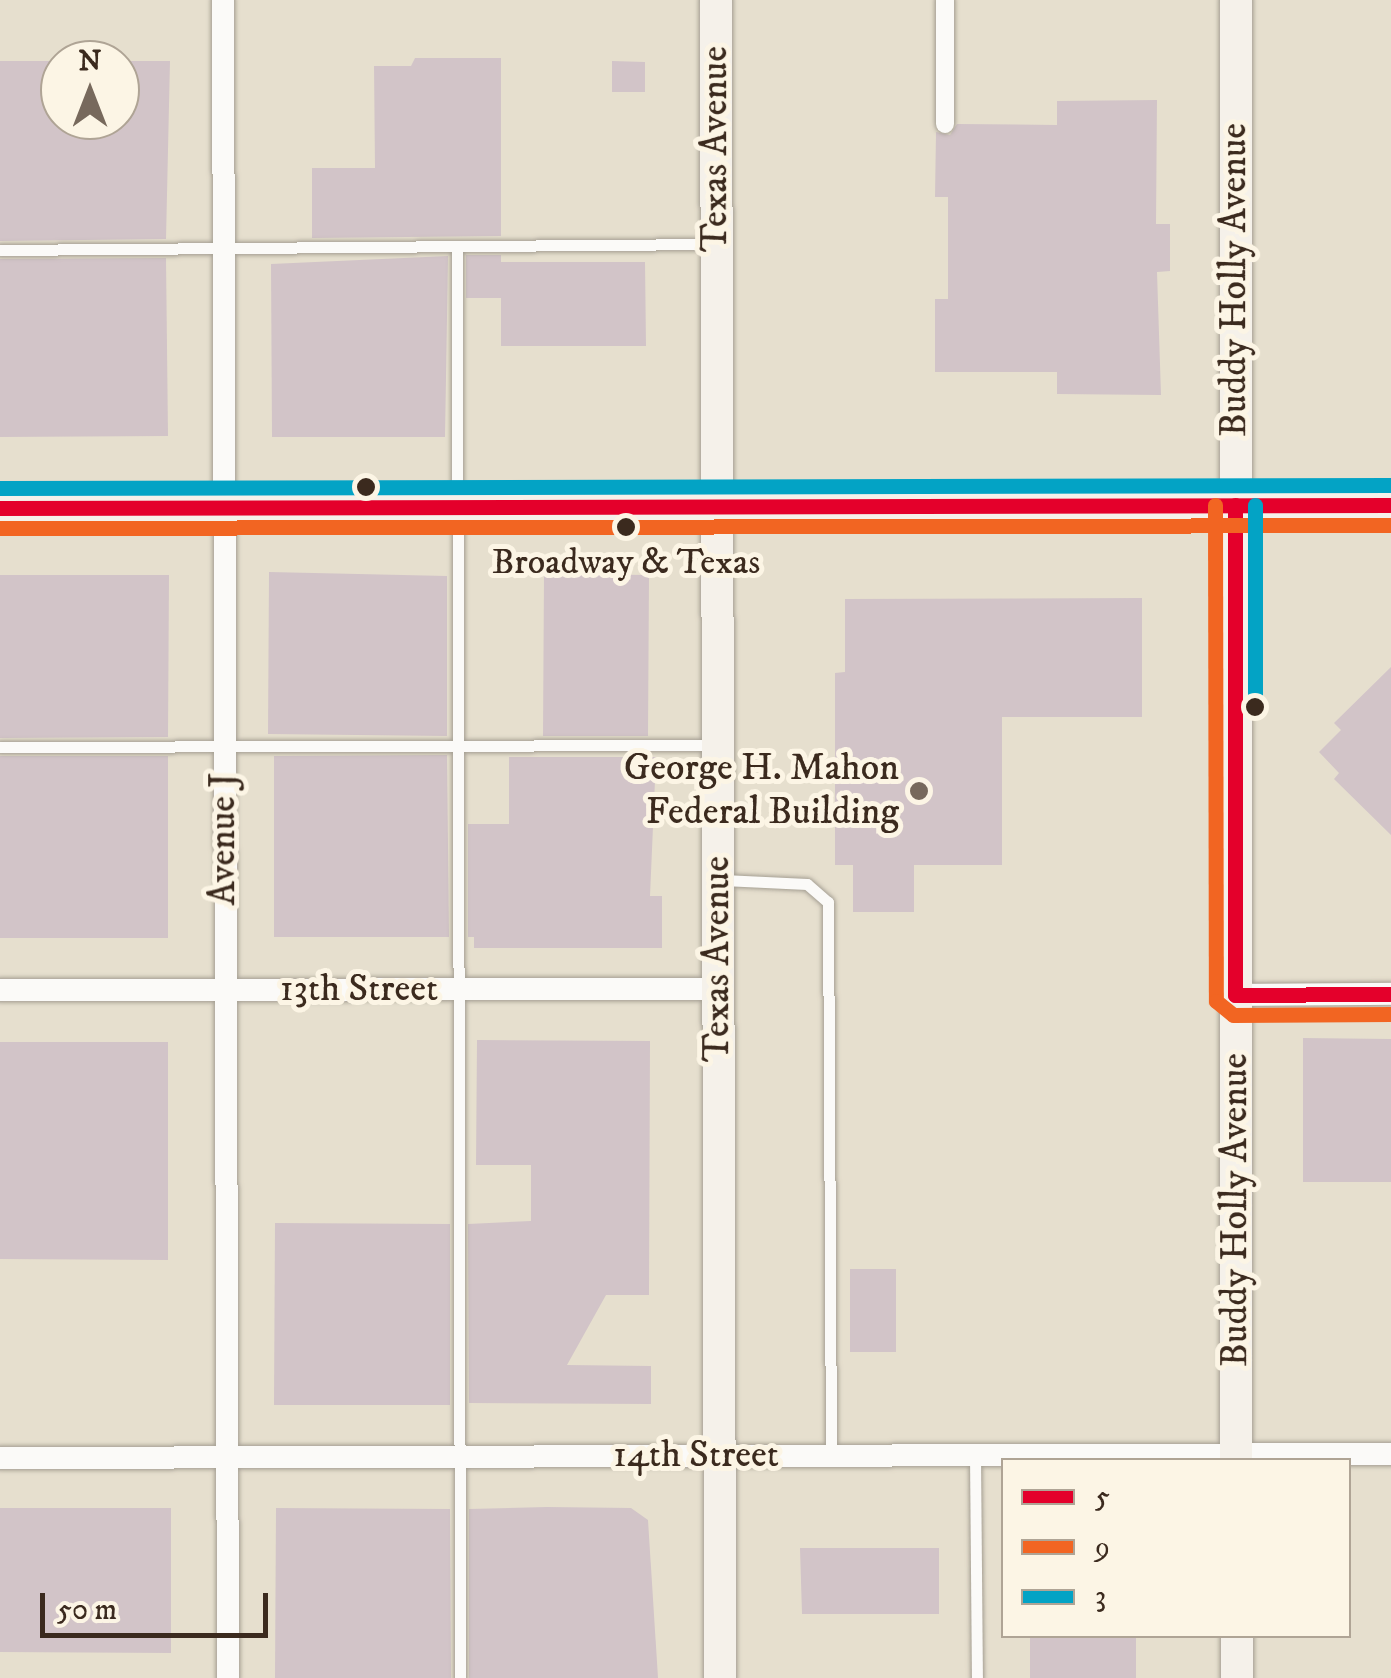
<!DOCTYPE html>
<style>
body{margin:0}
#map{position:relative;width:1391px;height:1678px;overflow:hidden;background:#e6dfce;font-family:"IM FELL DW Pica",serif}
div>[style]{position:absolute}
.building>*{inset:0;background:#d2c4c8}
.roads{filter:drop-shadow(0 0 2px #a59f93) drop-shadow(0 0 2px #a59f93)}
.service>*{height:11px;margin:-5.5px;padding:0 5.5px;transform-origin:5.5px;border-radius:5.5px;background:#fbfaf8}
.pedestrian>*{height:18px;margin:-9px;padding:0 9px;transform-origin:9px;border-radius:9px;background:#fbfaf8}
.minor>*{height:22px;margin:-11px;padding:0 11px;transform-origin:11px;border-radius:11px;background:#fbfaf8}
.secondary>*{height:32px;margin:-16px;padding:0 16px;transform-origin:16px;border-radius:16px;background:#f5f1ea}
.bus-1>*{height:15px;margin:-7.5px;padding:0 7.5px;transform-origin:7.5px;border-radius:7.5px;background:#e4002b}
.bus-2>*{height:15px;margin:-7.5px;padding:0 7.5px;transform-origin:7.5px;border-radius:7.5px;background:#f26522}
.bus-3>*{height:15px;margin:-7.5px;padding:0 7.5px;transform-origin:7.5px;border-radius:7.5px;background:#03a3c5}
.dots>*{width:28px;height:28px;translate:-50% -50%;box-sizing:border-box;border:5px solid #fcf5e5;border-radius:50%}
span{translate:-50% -50%;white-space:nowrap;text-align:center;line-height:1.15;-webkit-text-stroke:10px #fcf5e5;paint-order:stroke}
.bus-label{font-size:36px;color:#3b2a1e}
.street-label{font-size:38px;color:#3b2a1e}
.poi-label{font-size:38px;color:#3b2a1e}
.right{translate:-100% -50%;text-align:right}
.legend{position:absolute;left:1001px;top:1458px;width:350px;height:180px;box-sizing:border-box;background:#fcf5e5;border:2px solid #afa495;margin:0;padding:12px 18px;list-style:none;font-size:30px;color:#3b2a1e}
.legend li{display:flex;align-items:center;gap:20px;height:50px}
.legend b{width:50px;border:2px solid #afa495}
.north{position:absolute;left:40px;top:40px;width:100px;height:100px;box-sizing:border-box;background:#fcf5e5;border:2px solid #afa495;border-radius:50%;rotate:0deg;font-size:28px;font-weight:700;line-height:40px;text-align:center;color:#3b2a1e}
.north::after{content:'';display:block;margin:auto;width:35px;height:45px;background:#77695c;clip-path:polygon(50% 0,100% 100%,50% 72%,0 100%)}
.scale{position:absolute;left:40px;top:1593px;width:228px;height:45px;box-sizing:border-box;border:5px solid #3b2a1e;border-top:0;padding-left:12px;font-size:30px;line-height:35px;white-space:nowrap;color:#3b2a1e;-webkit-text-stroke:8px #fcf5e5;paint-order:stroke}
</style>
<div id="map">
<div class="building">
<div style="clip-path:polygon(415px 58px,501px 58px,501px 236px,312px 238px,312px 168px,375px 168px,374px 66px,411px 66px)"></div>
<div style="clip-path:polygon(0 61px,60px 61px,60px 120px,120px 120px,120px 61px,170px 61px,166px 239px,0 241px)"></div>
<div style="clip-path:polygon(612px 61px,645px 62px,645px 92px,612px 92px)"></div>
<div style="clip-path:polygon(1157px 100px,1156px 224px,1170px 224px,1170px 271px,1157px 272px,1161px 395px,1057px 394px,1057px 372px,935px 372px,935px 299px,948px 299px,948px 197px,935px 197px,936px 132px,950px 135px,957px 124px,1057px 125px,1057px 101px)"></div>
<div style="clip-path:polygon(466px 255px,501px 255px,501px 262px,645px 262px,646px 346px,501px 346px,501px 298px,466px 298px)"></div>
<div style="clip-path:polygon(448px 256px,445px 437px,272px 437px,271px 264px)"></div>
<div style="clip-path:polygon(166px 258px,168px 436px,0 437px,0 259px)"></div>
<div style="clip-path:polygon(269px 572px,447px 576px,447px 736px,268px 734px)"></div>
<div style="clip-path:polygon(544px 574px,649px 575px,648px 736px,543px 736px)"></div>
<div style="clip-path:polygon(0 575px,169px 575px,168px 737px,0 738px)"></div>
<div style="clip-path:polygon(1142px 598px,1142px 717px,1002px 717px,1002px 865px,914px 865px,914px 912px,853px 912px,853px 865px,835px 865px,835px 673px,845px 672px,845px 599px)"></div>
<div style="clip-path:polygon(1391px 667px,1391px 835px,1334px 779px,1339px 773px,1319px 752px,1341px 730px,1334px 723px)"></div>
<div style="clip-path:polygon(447px 755px,449px 937px,274px 937px,274px 756px)"></div>
<div style="clip-path:polygon(0 756px,168px 756px,168px 938px,0 938px)"></div>
<div style="clip-path:polygon(509px 757px,656px 757px,650px 896px,662px 896px,662px 948px,474px 948px,474px 937px,468px 937px,468px 824px,509px 824px)"></div>
<div style="clip-path:polygon(1303px 1038px,1391px 1039px,1391px 1182px,1303px 1182px)"></div>
<div style="clip-path:polygon(477px 1040px,650px 1041px,649px 1295px,606px 1295px,567px 1365px,651px 1366px,651px 1404px,469px 1403px,468px 1224px,531px 1221px,531px 1165px,476px 1165px)"></div>
<div style="clip-path:polygon(0 1042px,168px 1042px,168px 1260px,0 1259px)"></div>
<div style="clip-path:polygon(275px 1223px,450px 1224px,450px 1405px,274px 1405px)"></div>
<div style="clip-path:polygon(850px 1269px,896px 1269px,896px 1352px,850px 1352px)"></div>
<div style="clip-path:polygon(547px 1507px,631px 1508px,648px 1520px,658px 1678px,469px 1678px,469px 1509px)"></div>
<div style="clip-path:polygon(0 1508px,171px 1508px,171px 1653px,0 1652px)"></div>
<div style="clip-path:polygon(276px 1508px,450px 1509px,451px 1678px,275px 1678px)"></div>
<div style="clip-path:polygon(800px 1548px,939px 1548px,939px 1614px,802px 1614px)"></div>
<div style="clip-path:polygon(1030px 1636px,1136px 1636px,1136px 1678px,1030px 1678px)"></div>
</div>
<div class="roads">
<div class="service">
<div style="left:457px;top:246px;width:1432px;rotate:89.88deg"></div>
<div style="left:0;top:250px;width:712px;rotate:-0.48deg"></div>
<div style="left:0;top:747px;width:714px;rotate:-0.16deg"></div>
<div style="left:723px;top:880px;width:84px;rotate:2.7deg"></div>
<div style="left:807px;top:884px;width:28px;rotate:41deg"></div>
<div style="left:828px;top:902px;width:553px;rotate:89.69deg"></div>
<div style="left:975px;top:1455px;width:223px;rotate:89.5deg"></div>
</div>
<div class="pedestrian">
<div style="left:945px;top:0;width:124px;rotate:90deg"></div>
</div>
<div class="minor">
<div style="left:223px;top:0;width:1678px;rotate:89.83deg"></div>
<div style="left:0;top:990px;width:718px;rotate:-0.08deg"></div>
<div style="left:1235px;top:995px;width:156px;rotate:-0.4deg"></div>
<div style="left:0;top:1458px;width:1391px;rotate:-0.16deg"></div>
</div>
<div class="secondary">
<div style="left:716px;top:0;width:1678px;rotate:89.86deg"></div>
<div style="left:1236px;top:0;width:1460px;rotate:90deg"></div>
<div style="left:0;top:508px;width:1391px;rotate:-0.12deg"></div>
<div style="left:1237px;top:1636px;width:42px;rotate:90deg"></div>
</div>
</div>
<div class="bus-1">
<div style="left:1235px;top:505px;width:490px;rotate:90deg"></div>
<div style="left:1235px;top:995px;width:156px;rotate:-0.4deg"></div>
<div style="left:0;top:508px;width:1391px;rotate:-0.12deg"></div>
</div>
<div class="bus-2">
<div style="left:1215px;top:505px;width:496px;rotate:89.9deg"></div>
<div style="left:1216px;top:1001px;width:22px;rotate:39deg"></div>
<div style="left:1233px;top:1015px;width:158px;rotate:-0.4deg"></div>
<div style="left:0;top:528px;width:1391px;rotate:-0.12deg"></div>
</div>
<div class="bus-3">
<div style="left:0;top:488px;width:1391px;rotate:-0.12deg"></div>
<div style="left:1255px;top:505px;width:202px;rotate:90deg"></div>
</div>
<div class="dots">
<div style="left:366px;top:487px;background:#3b2a1e"></div>
<div style="left:626px;top:527px;background:#3b2a1e"></div>
<div style="left:1255px;top:707px;background:#3b2a1e"></div>
<div style="left:919px;top:791px;background:#77695c"></div>
</div>
<div class="bus-label">
<span style="left:626px;top:563px">Broadway &amp; Texas</span>
</div>
<div class="street-label">
<span style="left:716px;top:149px;rotate:-90deg">Texas Avenue</span>
<span style="left:1235px;top:280px;rotate:-90deg">Buddy Holly Avenue</span>
<span style="left:224px;top:839px;rotate:-90deg">Avenue J</span>
<span style="left:718px;top:959px;rotate:-90deg">Texas Avenue</span>
<span style="left:359px;top:990px">13th Street</span>
<span style="left:1236px;top:1210px;rotate:-90deg">Buddy Holly Avenue</span>
<span style="left:696px;top:1456px">14th Street</span>
</div>
<div class="poi-label">
<span class="right" style="left:899px;top:791px">George H. Mahon<br>Federal Building</span>
</div>
<ul class="legend">
<li><b style="height:12px;background:#e4002b"></b>5</li>
<li><b style="height:12px;background:#f26522"></b>9</li>
<li><b style="height:12px;background:#03a3c5"></b>3</li>
</ul>
<div class="north">N</div>
<div class="scale">50 m</div>
</div>
